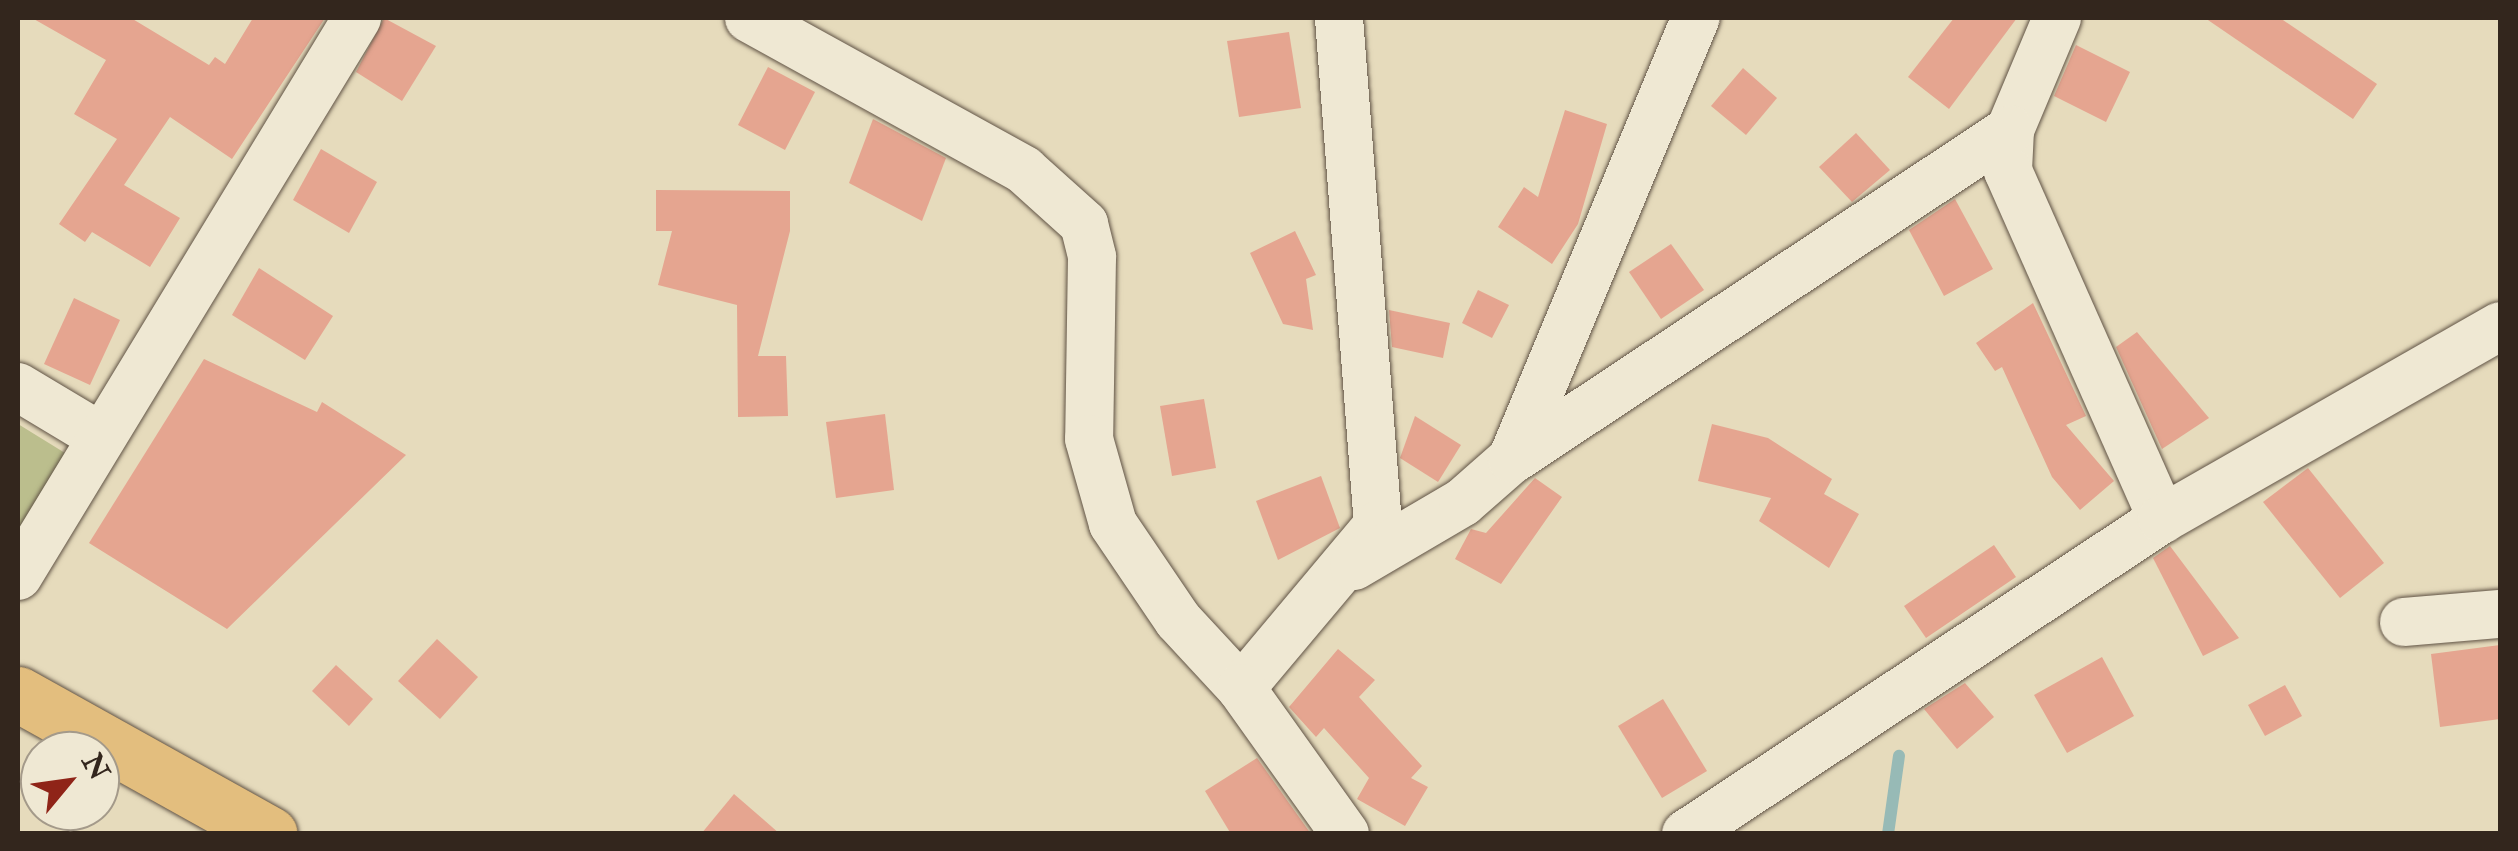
<!DOCTYPE html>
<style>
body{margin:0}
#map{position:relative;width:2518px;height:851px;overflow:hidden;background:#e6dbbc;font-family:"IM FELL Double Pica",serif}
div>[style]{position:absolute}
.green>*{inset:0;background:#bbbe8d}
.stream>*{height:12px;margin:-6px;padding:0 6px;transform-origin:6px;border-radius:6px;background:#97bab6}
.building>*{inset:0;background:#e5a590}
.roads{filter:drop-shadow(0 0 2px #605345) drop-shadow(0 0 2px #605345)}
.minor>*{height:48px;margin:-24px;padding:0 24px;transform-origin:24px;border-radius:24px;background:#efe8d3}
.trunk>*{height:55px;margin:-27.5px;padding:0 27.5px;transform-origin:27.5px;border-radius:27.5px;background:#e3be7e}
span{translate:-50% -50%;white-space:nowrap;text-align:center;line-height:1.15;-webkit-text-stroke:9px #efe8d3;paint-order:stroke}
.frame{position:absolute;inset:0;border:20px solid #33261d;pointer-events:none}
.north{position:absolute;left:20px;top:731px;width:100px;height:100px;box-sizing:border-box;background:#efe8d3;border:2px solid #a49a8a;border-radius:50%;rotate:61deg;font-size:28px;font-weight:700;line-height:40px;text-align:center;color:#33261d}
.north::after{content:'';display:block;margin:auto;width:35px;height:45px;background:#8f2418;clip-path:polygon(50% 0,100% 100%,50% 72%,0 100%)}
</style>
<div id="map">
<div class="green">
<div style="clip-path:polygon(18px 424px,65px 453px,18px 532px)"></div>
</div>
<div class="stream">
<div style="left:1888px;top:834px;width:79px;rotate:-82deg"></div>
</div>
<div class="building">
<div style="clip-path:polygon(32px 18px,131px 18px,209px 65px,215px 57px,225px 64px,253px 18px,325px 18px,232px 159px,170px 117px,124px 185px,180px 218px,150px 267px,92px 232px,85px 242px,59px 224px,117px 139px,74px 114px,106px 60px)"></div>
<div style="clip-path:polygon(384px 18px,436px 46px,402px 101px,356px 72px)"></div>
<div style="clip-path:polygon(1954px 18px,2017px 18px,1949px 109px,1908px 77px)"></div>
<div style="clip-path:polygon(2205px 18px,2280px 18px,2377px 84px,2353px 119px)"></div>
<div style="clip-path:polygon(1289px 32px,1301px 108px,1239px 117px,1227px 41px)"></div>
<div style="clip-path:polygon(2076px 45px,2130px 72px,2106px 122px,2054px 96px)"></div>
<div style="clip-path:polygon(768px 67px,815px 92px,785px 150px,738px 125px)"></div>
<div style="clip-path:polygon(1743px 68px,1777px 98px,1746px 135px,1711px 106px)"></div>
<div style="clip-path:polygon(1565px 110px,1607px 124px,1578px 224px,1552px 264px,1498px 227px,1524px 187px,1538px 197px)"></div>
<div style="clip-path:polygon(873px 119px,946px 158px,922px 221px,849px 183px)"></div>
<div style="clip-path:polygon(1856px 133px,1890px 170px,1852px 202px,1819px 167px)"></div>
<div style="clip-path:polygon(321px 149px,377px 182px,349px 233px,293px 200px)"></div>
<div style="clip-path:polygon(656px 190px,790px 191px,790px 231px,758px 356px,786px 356px,788px 416px,738px 417px,737px 305px,658px 285px,672px 231px,656px 231px)"></div>
<div style="clip-path:polygon(1955px 199px,1993px 269px,1944px 296px,1909px 230px)"></div>
<div style="clip-path:polygon(1295px 231px,1316px 275px,1306px 279px,1313px 330px,1283px 324px,1250px 253px)"></div>
<div style="clip-path:polygon(1671px 244px,1704px 290px,1661px 319px,1629px 272px)"></div>
<div style="clip-path:polygon(259px 268px,333px 316px,305px 360px,232px 315px)"></div>
<div style="clip-path:polygon(1478px 290px,1509px 305px,1492px 338px,1462px 323px)"></div>
<div style="clip-path:polygon(74px 298px,120px 320px,90px 385px,44px 364px)"></div>
<div style="clip-path:polygon(2033px 303px,2086px 416px,2066px 425px,2114px 481px,2080px 510px,2052px 477px,2002px 367px,1995px 371px,1976px 343px)"></div>
<div style="clip-path:polygon(1389px 310px,1450px 323px,1443px 358px,1392px 347px)"></div>
<div style="clip-path:polygon(2137px 332px,2209px 418px,2162px 449px,2116px 347px)"></div>
<div style="clip-path:polygon(204px 359px,317px 412px,322px 402px,406px 455px,227px 629px,89px 543px)"></div>
<div style="clip-path:polygon(1204px 399px,1216px 468px,1172px 476px,1160px 406px)"></div>
<div style="clip-path:polygon(885px 414px,894px 490px,836px 498px,826px 422px)"></div>
<div style="clip-path:polygon(1415px 416px,1461px 445px,1438px 482px,1400px 458px)"></div>
<div style="clip-path:polygon(1712px 424px,1768px 438px,1832px 479px,1824px 494px,1859px 514px,1829px 568px,1759px 521px,1771px 498px,1698px 481px)"></div>
<div style="clip-path:polygon(2308px 468px,2384px 563px,2340px 598px,2263px 502px)"></div>
<div style="clip-path:polygon(1321px 476px,1340px 528px,1278px 560px,1256px 501px)"></div>
<div style="clip-path:polygon(1535px 478px,1562px 497px,1501px 584px,1455px 559px,1471px 529px,1486px 533px)"></div>
<div style="clip-path:polygon(1994px 545px,2016px 577px,1926px 638px,1904px 606px)"></div>
<div style="clip-path:polygon(2170px 546px,2239px 638px,2203px 656px,2153px 558px)"></div>
<div style="clip-path:polygon(437px 639px,478px 677px,440px 719px,398px 681px)"></div>
<div style="clip-path:polygon(2500px 645px,2500px 719px,2440px 727px,2431px 654px)"></div>
<div style="clip-path:polygon(1338px 649px,1375px 680px,1359px 697px,1422px 766px,1411px 778px,1428px 787px,1405px 826px,1357px 799px,1369px 778px,1324px 728px,1316px 737px,1289px 707px)"></div>
<div style="clip-path:polygon(2102px 657px,2134px 716px,2067px 753px,2034px 695px)"></div>
<div style="clip-path:polygon(336px 665px,373px 699px,349px 726px,312px 691px)"></div>
<div style="clip-path:polygon(1965px 683px,1994px 717px,1957px 749px,1924px 709px)"></div>
<div style="clip-path:polygon(2285px 685px,2302px 716px,2265px 736px,2248px 705px)"></div>
<div style="clip-path:polygon(1663px 699px,1707px 771px,1662px 798px,1618px 726px)"></div>
<div style="clip-path:polygon(1257px 758px,1311px 834px,1231px 834px,1205px 791px)"></div>
<div style="clip-path:polygon(734px 794px,780px 834px,701px 834px)"></div>
</div>
<div class="roads">
<div class="minor">
<div style="left:749px;top:18px;width:314px;rotate:28.9deg"></div>
<div style="left:1024px;top:170px;width:81px;rotate:42deg"></div>
<div style="left:1084px;top:224px;width:34px;rotate:76deg"></div>
<div style="left:1092px;top:257px;width:182px;rotate:90.9deg"></div>
<div style="left:1089px;top:439px;width:88px;rotate:74.2deg"></div>
<div style="left:1113px;top:524px;width:116px;rotate:55.9deg"></div>
<div style="left:1178px;top:620px;width:93px;rotate:47.2deg"></div>
<div style="left:1339px;top:18px;width:508px;rotate:85.6deg"></div>
<div style="left:1378px;top:525px;width:213px;rotate:130deg"></div>
<div style="left:1241px;top:688px;width:179px;rotate:54.5deg"></div>
<div style="left:2057px;top:18px;width:121px;rotate:112.8deg"></div>
<div style="left:2010px;top:130px;width:41px;rotate:92.8deg"></div>
<div style="left:2008px;top:171px;width:381px;rotate:66.1deg"></div>
<div style="left:18px;top:387px;width:96px;rotate:30.9deg"></div>
<div style="left:1513px;top:459px;width:596px;rotate:-33.5deg"></div>
<div style="left:1354px;top:566px;width:126px;rotate:-30.4deg"></div>
<div style="left:1463px;top:502px;width:65px;rotate:-41.3deg"></div>
<div style="left:1512px;top:459px;width:478px;rotate:-67.4deg"></div>
<div style="left:18px;top:576px;width:653px;rotate:-58.72deg"></div>
<div style="left:2404px;top:622px;width:96px;rotate:-4.8deg"></div>
<div style="left:1686px;top:834px;width:571px;rotate:-33.5deg"></div>
<div style="left:2162px;top:519px;width:389px;rotate:-29.7deg"></div>
</div>
<div class="trunk">
<div style="left:18px;top:694px;width:288px;rotate:29.1deg"></div>
</div>
</div>
<div class="frame"></div>
<div class="north">N</div>
</div>
